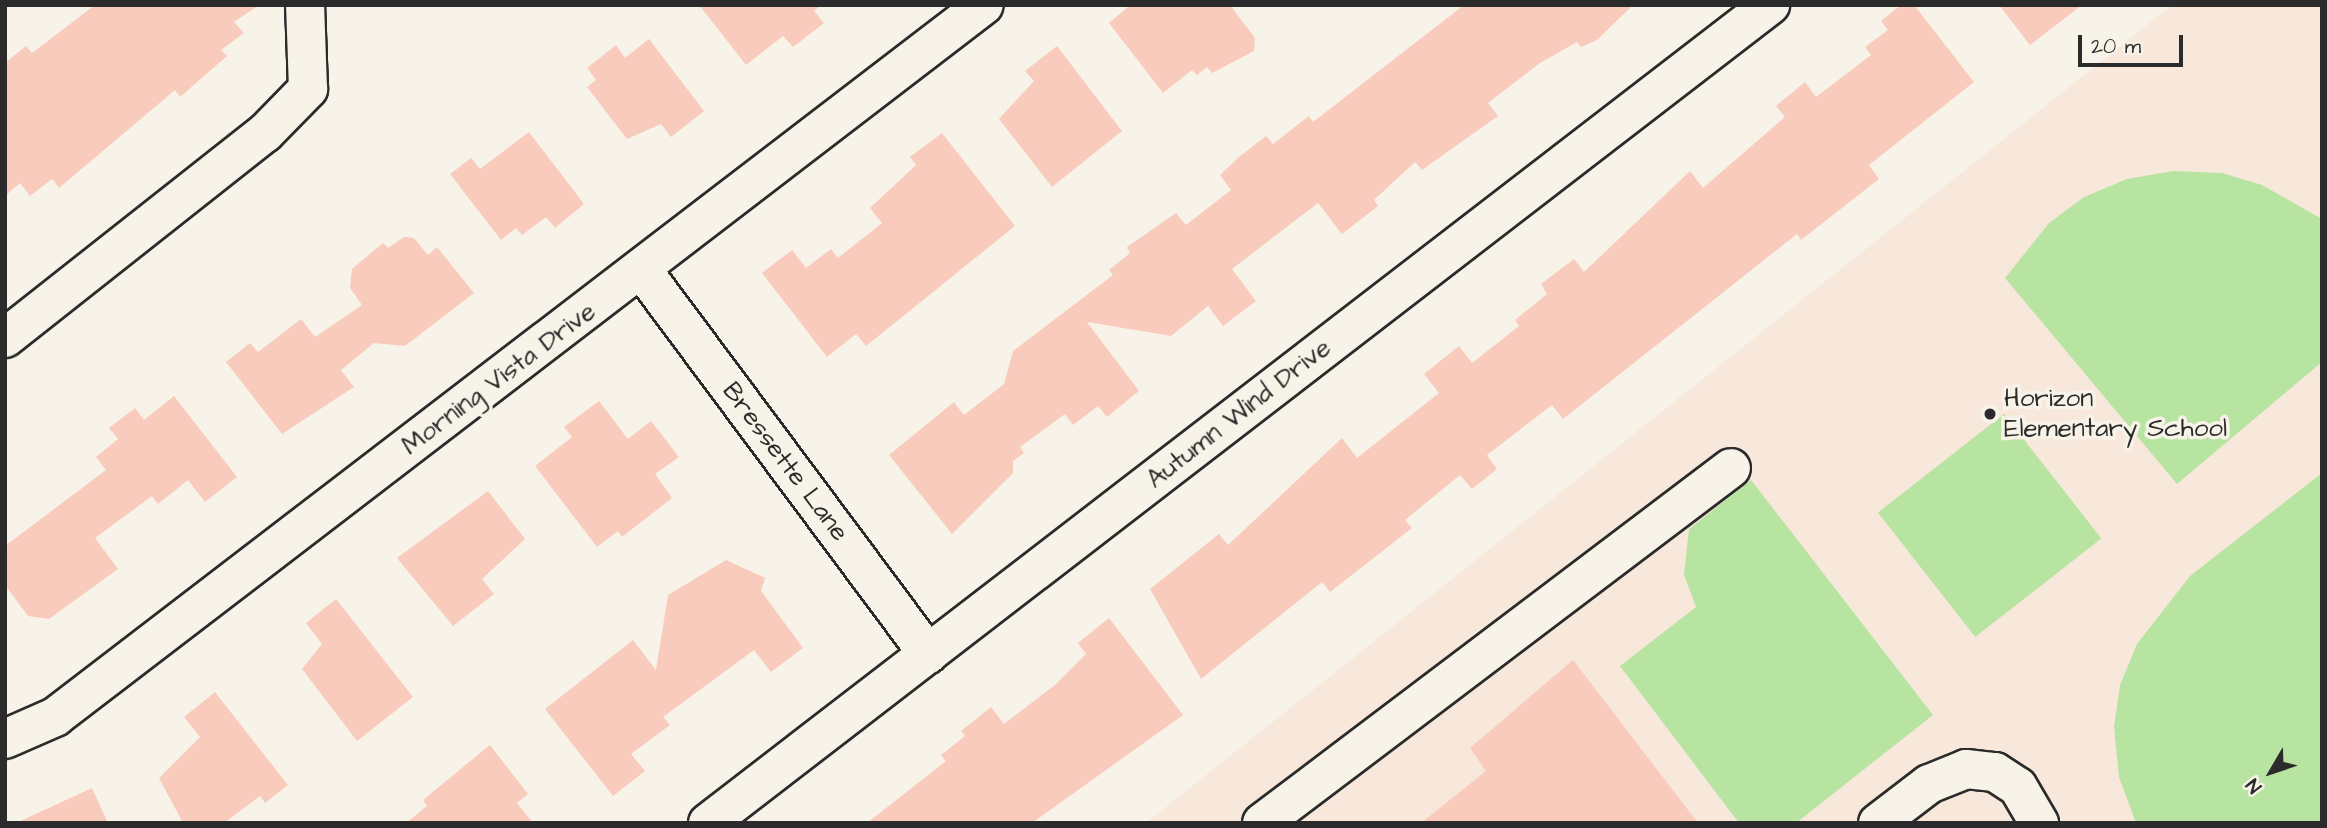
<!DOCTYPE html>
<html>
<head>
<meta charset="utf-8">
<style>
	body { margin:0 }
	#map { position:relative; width:2327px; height:828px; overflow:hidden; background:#f7f3e8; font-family:"Architects Daughter",sans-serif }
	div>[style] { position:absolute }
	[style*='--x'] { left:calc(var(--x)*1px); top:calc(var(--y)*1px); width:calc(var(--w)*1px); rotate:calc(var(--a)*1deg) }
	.built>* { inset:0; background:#f8e7db }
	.green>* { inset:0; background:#b8e4a1; transform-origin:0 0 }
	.building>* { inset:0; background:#f9cbbd }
	.roads { filter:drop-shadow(2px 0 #2b2b2b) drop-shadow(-2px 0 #2b2b2b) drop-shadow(0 2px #2b2b2b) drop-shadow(0 -2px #2b2b2b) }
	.minor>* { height:38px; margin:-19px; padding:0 19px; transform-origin:19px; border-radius:19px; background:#f7f3e8 }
	.dots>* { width:19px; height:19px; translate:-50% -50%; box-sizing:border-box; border:4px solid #f7f3e8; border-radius:50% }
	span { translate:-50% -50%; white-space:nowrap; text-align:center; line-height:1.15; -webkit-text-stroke:7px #f7f3e8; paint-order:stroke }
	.street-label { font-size:26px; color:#2b2b2b }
	.poi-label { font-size:26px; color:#2b2b2b }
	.left { translate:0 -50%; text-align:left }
	.frame { position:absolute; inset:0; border:7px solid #2b2b2b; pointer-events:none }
	.north { position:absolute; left:2236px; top:737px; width:70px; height:70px; -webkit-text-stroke:5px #f7f3e8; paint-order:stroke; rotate:231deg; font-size:19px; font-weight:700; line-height:28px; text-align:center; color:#2b2b2b }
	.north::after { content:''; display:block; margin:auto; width:24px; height:32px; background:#2b2b2b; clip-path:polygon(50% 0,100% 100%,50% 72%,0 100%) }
	.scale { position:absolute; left:2078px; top:35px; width:105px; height:32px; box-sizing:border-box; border:4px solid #2b2b2b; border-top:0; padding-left:9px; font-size:21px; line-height:24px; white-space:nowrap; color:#2b2b2b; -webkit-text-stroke:5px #f7f3e8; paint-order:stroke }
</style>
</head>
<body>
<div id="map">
	<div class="built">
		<div style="clip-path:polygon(2172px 5px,2322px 5px,2322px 823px,1146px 823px)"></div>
	</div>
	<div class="green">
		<div style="clip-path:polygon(2173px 171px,2222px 173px,2262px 185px,2322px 219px,2322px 362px,2177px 484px,2005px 278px,2049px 223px,2084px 197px,2127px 179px)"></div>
		<div style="left:2004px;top:414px;width:158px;height:160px;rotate:52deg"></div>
		<div style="clip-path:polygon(2322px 473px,2322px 823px,2136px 823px,2119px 777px,2114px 727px,2120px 685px,2137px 644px,2190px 576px)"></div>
		<div style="clip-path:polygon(1751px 480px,1933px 715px,1796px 823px,1739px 823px,1620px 666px,1696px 607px,1684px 575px,1689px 529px)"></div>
	</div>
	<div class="building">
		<div style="clip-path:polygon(95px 5px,259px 5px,234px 22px,244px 33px,221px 50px,227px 56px,180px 97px,175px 90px,59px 188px,52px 179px,30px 196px,20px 183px,5px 196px,5px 63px,26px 46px,32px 53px)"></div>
		<div style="clip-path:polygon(699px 5px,821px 5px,814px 11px,824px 23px,793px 47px,783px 36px,746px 65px)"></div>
		<div style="clip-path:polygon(1130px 5px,1230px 5px,1255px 38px,1254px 51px,1212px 73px,1207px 67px,1197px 75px,1192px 70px,1163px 93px,1109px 23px)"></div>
		<div style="clip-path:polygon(1464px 5px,1633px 5px,1597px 40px,1581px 47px,1577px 42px,1540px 63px,1488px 103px,1498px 116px,1422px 170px,1415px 162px,1374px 200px,1378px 206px,1342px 234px,1318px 203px,1232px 269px,1256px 301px,1223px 326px,1208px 306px,1171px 336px,1087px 322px,1139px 391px,1107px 417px,1098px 406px,1073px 425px,1065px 414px,1020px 447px,1024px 453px,1013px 461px,1013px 473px,952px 534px,889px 455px,954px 402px,964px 415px,1004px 384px,1013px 351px,1113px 275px,1109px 270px,1130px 253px,1127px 247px,1176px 213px,1186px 225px,1231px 190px,1220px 175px,1239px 157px,1266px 136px,1273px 144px,1309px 116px,1313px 122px)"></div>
		<div style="clip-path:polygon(1901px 5px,1914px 5px,1974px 82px,1869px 165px,1879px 179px,1801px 240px,1797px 234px,1563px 419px,1552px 405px,1487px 455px,1497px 469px,1472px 489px,1460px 475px,1405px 520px,1412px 528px,1330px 592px,1322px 582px,1201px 679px,1150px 589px,1219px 534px,1228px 545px,1342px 438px,1357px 458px,1439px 393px,1424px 374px,1459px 346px,1472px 363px,1519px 326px,1515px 320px,1547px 294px,1541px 284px,1574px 259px,1584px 272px,1690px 171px,1703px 188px,1785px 117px,1776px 106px,1805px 82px,1816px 97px,1871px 55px,1865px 47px,1888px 30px,1881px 21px)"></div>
		<div style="clip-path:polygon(1999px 5px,2082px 5px,2030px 45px)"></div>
		<div style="clip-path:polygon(649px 39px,704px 111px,671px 137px,661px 124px,627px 139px,587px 87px,596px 80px,587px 68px,616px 45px,625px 58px)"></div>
		<div style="clip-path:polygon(1057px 46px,1122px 131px,1052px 187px,999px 119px,1034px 81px,1025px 71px)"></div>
		<div style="clip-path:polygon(529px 132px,584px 204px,555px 228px,546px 217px,522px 235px,516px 228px,501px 240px,450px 174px,471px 158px,480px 169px)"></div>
		<div style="clip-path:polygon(942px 133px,1015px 226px,866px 346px,856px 334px,827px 357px,762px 273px,792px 250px,806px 268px,831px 249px,838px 258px,882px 223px,870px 208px,916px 165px,910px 157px)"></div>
		<div style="clip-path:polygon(404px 237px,414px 238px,428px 255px,437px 247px,474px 293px,405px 346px,374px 343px,341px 370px,354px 387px,282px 434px,226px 362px,250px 343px,258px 352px,301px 319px,315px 337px,362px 305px,350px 288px,352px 269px,383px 243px,388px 248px)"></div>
		<div style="clip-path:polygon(174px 396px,237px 477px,205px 502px,188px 480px,158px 504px,152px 496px,95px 538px,118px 569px,49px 619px,28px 616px,5px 585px,5px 546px,106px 470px,96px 457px,118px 439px,109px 428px,135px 408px,144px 420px)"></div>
		<div style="clip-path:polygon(599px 401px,628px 439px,651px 421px,679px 457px,655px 474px,672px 498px,622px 537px,618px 531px,597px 547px,535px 466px,572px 437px,564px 427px)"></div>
		<div style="clip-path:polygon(488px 491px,525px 539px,482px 579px,494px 594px,453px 626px,397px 558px)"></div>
		<div style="clip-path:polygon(726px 560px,765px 578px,761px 591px,803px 648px,771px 672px,754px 650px,663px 717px,670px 725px,631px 754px,645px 771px,613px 796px,545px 709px,633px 640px,656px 670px,668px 595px)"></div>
		<div style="clip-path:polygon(336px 599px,413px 697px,357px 741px,302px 669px,322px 644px,306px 623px)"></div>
		<div style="clip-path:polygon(1109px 618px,1183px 715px,1032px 823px,867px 823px,946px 761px,941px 755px,965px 736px,961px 731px,991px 707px,1004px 724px,1055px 685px,1086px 654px,1078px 643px)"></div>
		<div style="clip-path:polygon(1573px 660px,1698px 823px,1421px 823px,1486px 771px,1470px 748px)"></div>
		<div style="clip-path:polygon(215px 692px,288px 785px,265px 803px,260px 796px,224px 823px,183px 823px,159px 778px,200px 737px,184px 717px)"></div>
		<div style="clip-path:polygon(490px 745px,528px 794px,517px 803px,533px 823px,406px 823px,427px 806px,423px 800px)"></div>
		<div style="clip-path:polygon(92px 788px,108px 823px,16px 823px)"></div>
	</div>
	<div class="roads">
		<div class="minor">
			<div style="--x:642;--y:270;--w:479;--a:53.3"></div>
			<div style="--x:5;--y:338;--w:331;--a:-38.3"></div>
			<div style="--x:265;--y:133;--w:62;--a:-45.7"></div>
			<div style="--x:308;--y:89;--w:84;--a:-92"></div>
			<div style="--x:5;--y:739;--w:55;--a:-23.7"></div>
			<div style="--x:55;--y:717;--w:1170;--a:-37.47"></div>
			<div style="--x:708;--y:823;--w:1341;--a:-37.61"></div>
			<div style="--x:1262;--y:823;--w:588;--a:-37.12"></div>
			<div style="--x:1878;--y:823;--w:64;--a:-37.4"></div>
			<div style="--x:1929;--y:784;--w:40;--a:-22"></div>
			<div style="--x:1966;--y:769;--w:29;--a:6"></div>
			<div style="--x:1995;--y:772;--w:27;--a:33"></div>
			<div style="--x:2018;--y:787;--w:42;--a:59.7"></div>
		</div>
	</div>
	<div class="dots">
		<div style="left:1990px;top:414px;background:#2b2b2b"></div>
	</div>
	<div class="street-label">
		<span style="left:499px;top:379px;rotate:-37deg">Morning Vista Drive</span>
		<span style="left:1239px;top:414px;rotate:-38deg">Autumn Wind Drive</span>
		<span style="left:785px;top:462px;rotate:53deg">Bressette Lane</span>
	</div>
	<div class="poi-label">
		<span class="left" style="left:2004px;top:414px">Horizon<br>Elementary School</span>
	</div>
	<div class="frame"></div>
	<div class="north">N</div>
	<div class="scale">20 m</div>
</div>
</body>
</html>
